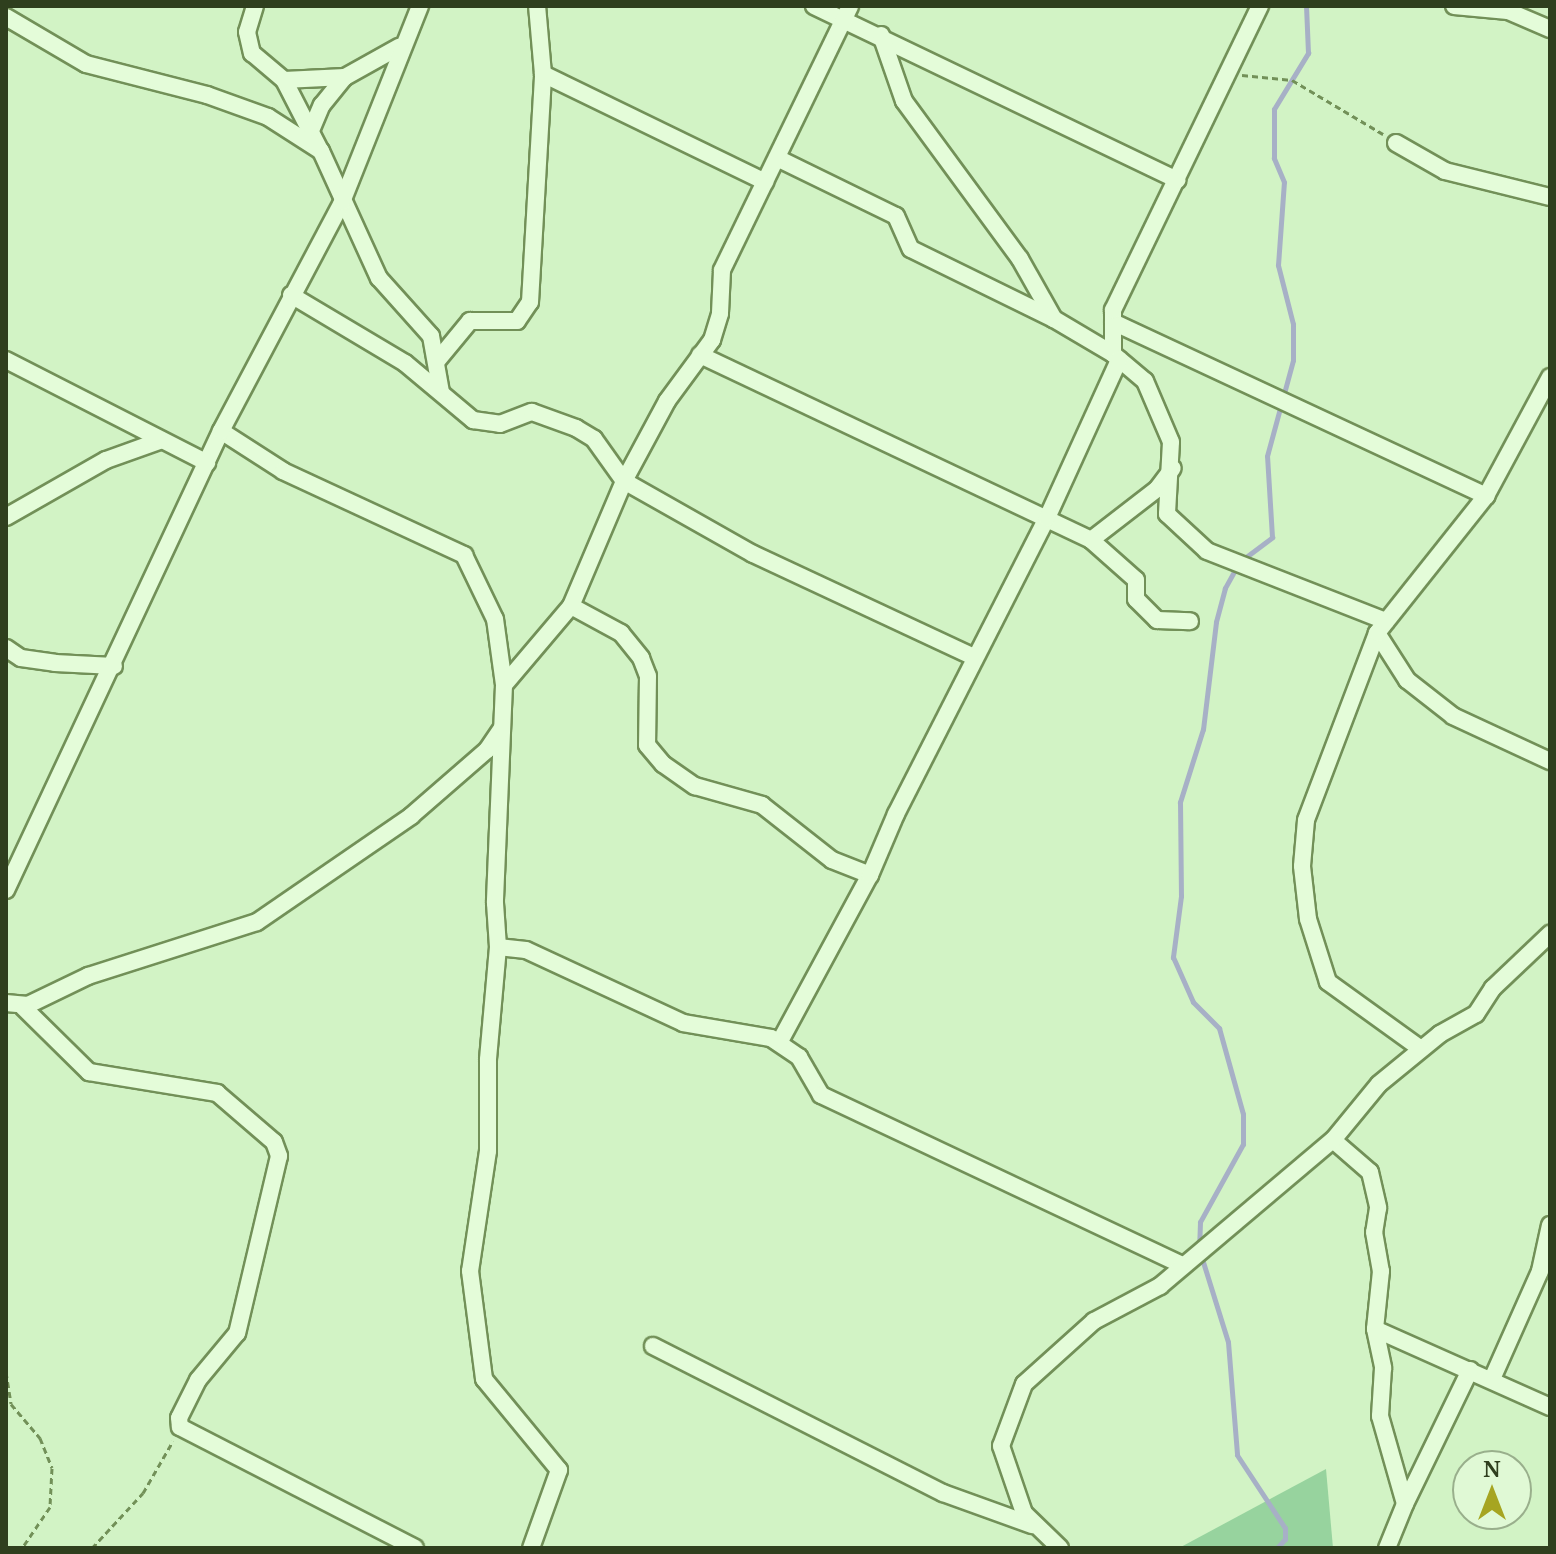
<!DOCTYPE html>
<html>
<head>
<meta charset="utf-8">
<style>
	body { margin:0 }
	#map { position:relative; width:1556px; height:1554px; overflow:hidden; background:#d2f3c5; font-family:"Noto Serif",serif }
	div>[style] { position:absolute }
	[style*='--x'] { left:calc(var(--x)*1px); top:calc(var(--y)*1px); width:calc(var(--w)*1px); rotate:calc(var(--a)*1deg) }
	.green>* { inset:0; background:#97d39e }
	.stream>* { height:5px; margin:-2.5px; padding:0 2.5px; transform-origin:2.5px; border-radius:2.5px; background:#a7b0c6 }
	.path>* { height:3px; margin-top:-1.5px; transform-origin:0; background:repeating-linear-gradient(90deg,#729058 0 6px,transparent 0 10px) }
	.roads { filter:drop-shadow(2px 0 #729058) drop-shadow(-2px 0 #729058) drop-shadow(0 2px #729058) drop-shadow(0 -2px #729058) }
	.minor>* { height:16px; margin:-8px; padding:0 8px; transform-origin:8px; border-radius:8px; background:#e4fcd9 }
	span { translate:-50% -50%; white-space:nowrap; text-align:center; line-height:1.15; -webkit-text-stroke:8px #e0f9d5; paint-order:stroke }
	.frame { position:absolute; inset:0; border:8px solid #2f3f1e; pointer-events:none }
	.north { position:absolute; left:1452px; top:1450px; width:80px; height:80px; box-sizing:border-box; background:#e0f9d5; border:2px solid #99af8c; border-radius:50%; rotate:0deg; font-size:22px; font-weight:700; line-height:32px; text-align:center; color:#2f3f1e }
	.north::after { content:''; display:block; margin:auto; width:28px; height:36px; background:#a6a521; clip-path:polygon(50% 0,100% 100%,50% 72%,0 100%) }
</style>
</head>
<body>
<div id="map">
	<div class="green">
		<div style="clip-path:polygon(1326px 1469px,1333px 1548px,1179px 1548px)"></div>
	</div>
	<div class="stream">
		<div style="--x:1242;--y:560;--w:38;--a:-37"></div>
		<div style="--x:1272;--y:537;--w:81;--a:-93.5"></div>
		<div style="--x:1267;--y:456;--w:99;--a:-74.8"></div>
		<div style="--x:1293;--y:360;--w:36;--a:-90"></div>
		<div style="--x:1293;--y:324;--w:61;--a:-104.3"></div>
		<div style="--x:1278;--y:265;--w:83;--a:-85.9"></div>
		<div style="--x:1284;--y:182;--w:26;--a:-113"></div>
		<div style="--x:1274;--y:158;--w:49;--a:-90"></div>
		<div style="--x:1274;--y:109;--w:66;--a:-58.7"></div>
		<div style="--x:1308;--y:53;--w:47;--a:-92.4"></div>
		<div style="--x:1236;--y:568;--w:23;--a:119"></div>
		<div style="--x:1225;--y:588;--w:35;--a:105"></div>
		<div style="--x:1216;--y:622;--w:108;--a:96.9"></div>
		<div style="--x:1203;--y:729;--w:77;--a:107.5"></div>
		<div style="--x:1180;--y:802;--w:94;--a:89.4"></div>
		<div style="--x:1181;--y:896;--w:62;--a:97.5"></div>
		<div style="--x:1173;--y:957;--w:49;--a:66"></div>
		<div style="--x:1193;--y:1002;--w:37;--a:45"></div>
		<div style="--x:1219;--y:1028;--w:89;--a:74.4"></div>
		<div style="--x:1243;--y:1114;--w:30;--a:90"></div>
		<div style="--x:1243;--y:1144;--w:89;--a:118.9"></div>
		<div style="--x:1200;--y:1222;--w:27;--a:92"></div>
		<div style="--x:1199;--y:1249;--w:97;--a:72.7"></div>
		<div style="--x:1228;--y:1342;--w:113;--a:85.4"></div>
		<div style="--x:1237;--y:1455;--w:87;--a:56.7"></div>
		<div style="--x:1285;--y:1528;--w:11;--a:90"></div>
		<div style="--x:1285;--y:1539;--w:12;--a:132"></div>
	</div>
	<div class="path">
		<div style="--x:1242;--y:75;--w:50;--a:5.7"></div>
		<div style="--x:1292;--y:80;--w:106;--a:30.7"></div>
		<div style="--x:6;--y:1372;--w:32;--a:81"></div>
		<div style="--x:11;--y:1404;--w:45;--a:49.5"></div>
		<div style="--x:40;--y:1438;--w:32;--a:68"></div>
		<div style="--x:52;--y:1468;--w:39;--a:93"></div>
		<div style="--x:50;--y:1507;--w:50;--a:124.3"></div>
		<div style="--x:92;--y:1548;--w:75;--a:-47.2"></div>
		<div style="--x:143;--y:1493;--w:60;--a:-60"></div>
	</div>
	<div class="roads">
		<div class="minor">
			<div style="--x:255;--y:6;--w:27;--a:107"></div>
			<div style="--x:247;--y:32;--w:22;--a:77"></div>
			<div style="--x:252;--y:53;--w:42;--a:40.2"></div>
			<div style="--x:284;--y:80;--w:79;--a:62.8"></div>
			<div style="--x:814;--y:6;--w:403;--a:25.6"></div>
			<div style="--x:1454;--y:6;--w:54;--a:5.3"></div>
			<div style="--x:1508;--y:11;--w:46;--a:23.2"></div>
			<div style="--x:6;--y:17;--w:93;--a:30.4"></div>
			<div style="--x:86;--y:64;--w:125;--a:14.4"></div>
			<div style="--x:207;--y:95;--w:65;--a:19.8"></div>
			<div style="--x:268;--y:117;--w:63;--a:32.7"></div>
			<div style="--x:321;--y:151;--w:140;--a:65.5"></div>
			<div style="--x:379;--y:278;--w:78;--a:48.1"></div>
			<div style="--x:431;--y:336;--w:57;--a:79.9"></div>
			<div style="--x:881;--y:35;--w:70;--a:70.8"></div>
			<div style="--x:904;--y:101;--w:196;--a:53.7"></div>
			<div style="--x:1020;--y:259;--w:69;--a:60.5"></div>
			<div style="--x:543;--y:74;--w:247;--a:25.9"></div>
			<div style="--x:284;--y:80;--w:61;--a:-2.8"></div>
			<div style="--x:345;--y:77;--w:62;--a:-29.1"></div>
			<div style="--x:312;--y:128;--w:25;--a:-67"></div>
			<div style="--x:322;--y:105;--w:36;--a:-51"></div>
			<div style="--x:1396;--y:143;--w:56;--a:29.7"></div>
			<div style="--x:1445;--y:171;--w:108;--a:13.9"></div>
			<div style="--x:777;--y:158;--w:132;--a:26"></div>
			<div style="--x:896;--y:216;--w:36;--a:66"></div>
			<div style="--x:911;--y:249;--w:159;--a:26.1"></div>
			<div style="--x:1054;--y:319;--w:69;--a:30.7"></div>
			<div style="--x:1113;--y:354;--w:42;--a:40.2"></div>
			<div style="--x:1145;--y:381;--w:66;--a:66.9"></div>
			<div style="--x:1171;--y:442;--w:72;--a:93.2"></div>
			<div style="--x:1167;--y:514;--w:54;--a:42.8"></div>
			<div style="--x:1207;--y:551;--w:192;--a:21.4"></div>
			<div style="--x:291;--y:295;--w:133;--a:30.8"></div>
			<div style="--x:405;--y:363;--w:89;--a:40"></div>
			<div style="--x:473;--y:420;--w:27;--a:8"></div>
			<div style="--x:500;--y:424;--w:34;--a:-21"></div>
			<div style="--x:532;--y:412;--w:47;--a:20"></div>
			<div style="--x:576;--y:428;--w:21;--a:31"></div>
			<div style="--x:594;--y:439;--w:52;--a:54.5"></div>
			<div style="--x:624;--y:481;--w:148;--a:29.5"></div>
			<div style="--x:753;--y:554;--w:244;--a:25"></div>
			<div style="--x:1113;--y:322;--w:412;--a:25"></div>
			<div style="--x:1113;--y:354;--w:44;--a:-90"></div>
			<div style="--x:1113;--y:310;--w:338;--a:-64.2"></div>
			<div style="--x:700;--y:355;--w:433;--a:25.3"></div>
			<div style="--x:1091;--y:540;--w:60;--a:41.6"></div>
			<div style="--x:1136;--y:580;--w:19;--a:90"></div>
			<div style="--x:1136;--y:599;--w:30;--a:45"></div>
			<div style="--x:1157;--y:620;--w:33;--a:2"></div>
			<div style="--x:6;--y:360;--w:226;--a:27.1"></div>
			<div style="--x:437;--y:361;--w:52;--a:-50.5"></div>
			<div style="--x:470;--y:321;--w:47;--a:0"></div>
			<div style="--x:517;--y:321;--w:23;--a:-56"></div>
			<div style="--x:530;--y:302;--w:228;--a:-86.7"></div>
			<div style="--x:543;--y:74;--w:68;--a:-95"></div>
			<div style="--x:221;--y:431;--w:74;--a:32.8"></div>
			<div style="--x:283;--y:471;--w:200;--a:24.9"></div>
			<div style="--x:464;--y:555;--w:71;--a:64.2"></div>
			<div style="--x:495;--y:619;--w:67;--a:82.2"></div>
			<div style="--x:504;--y:685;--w:218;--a:92.4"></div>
			<div style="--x:495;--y:903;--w:44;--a:86.1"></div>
			<div style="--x:498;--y:947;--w:113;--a:95.1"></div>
			<div style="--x:488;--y:1060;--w:91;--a:90"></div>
			<div style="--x:488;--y:1151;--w:121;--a:98.5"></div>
			<div style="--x:470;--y:1271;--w:109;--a:82.6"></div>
			<div style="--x:484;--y:1379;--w:118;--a:50.5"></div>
			<div style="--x:559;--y:1470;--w:83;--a:109.7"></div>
			<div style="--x:6;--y:517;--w:115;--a:-29.7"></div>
			<div style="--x:106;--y:460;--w:59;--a:-19.7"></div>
			<div style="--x:1091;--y:540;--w:83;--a:-37.7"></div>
			<div style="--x:1157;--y:489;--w:26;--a:-53"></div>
			<div style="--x:571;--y:606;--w:57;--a:28.4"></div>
			<div style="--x:621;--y:633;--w:32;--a:51"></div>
			<div style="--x:641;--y:658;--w:19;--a:69"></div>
			<div style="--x:648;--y:676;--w:69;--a:90.8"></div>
			<div style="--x:647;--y:745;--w:25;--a:50"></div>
			<div style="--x:663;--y:764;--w:39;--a:35"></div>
			<div style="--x:695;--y:786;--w:70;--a:15.8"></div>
			<div style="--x:762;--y:805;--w:89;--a:38.2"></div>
			<div style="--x:832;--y:860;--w:41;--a:21.5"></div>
			<div style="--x:1377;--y:633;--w:56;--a:57.4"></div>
			<div style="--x:1407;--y:680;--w:58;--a:38"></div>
			<div style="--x:1453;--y:716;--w:107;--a:24.9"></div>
			<div style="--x:6;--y:648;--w:18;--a:34"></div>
			<div style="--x:21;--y:658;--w:34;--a:8"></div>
			<div style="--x:55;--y:663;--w:59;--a:2.9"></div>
			<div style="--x:504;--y:685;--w:104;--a:-49.7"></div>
			<div style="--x:571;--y:606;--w:136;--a:-67"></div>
			<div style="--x:624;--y:481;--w:91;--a:-61.7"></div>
			<div style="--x:667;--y:401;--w:76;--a:-53.6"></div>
			<div style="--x:712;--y:340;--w:28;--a:-73"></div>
			<div style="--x:720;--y:313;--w:43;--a:-87.3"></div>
			<div style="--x:722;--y:270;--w:293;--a:-64.1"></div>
			<div style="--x:6;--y:890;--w:507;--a:-64.9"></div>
			<div style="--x:221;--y:431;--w:259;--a:-62.1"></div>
			<div style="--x:342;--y:202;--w:211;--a:-68.3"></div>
			<div style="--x:498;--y:947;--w:28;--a:6"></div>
			<div style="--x:526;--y:950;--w:173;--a:24.9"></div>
			<div style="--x:683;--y:1023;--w:89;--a:9.7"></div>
			<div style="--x:771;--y:1038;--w:34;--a:34"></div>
			<div style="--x:799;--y:1057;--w:44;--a:59.9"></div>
			<div style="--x:821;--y:1095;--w:397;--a:25.2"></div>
			<div style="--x:6;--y:1003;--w:22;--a:5"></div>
			<div style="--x:28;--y:1005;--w:67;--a:-25.8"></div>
			<div style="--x:88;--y:976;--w:177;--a:-17.7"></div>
			<div style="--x:257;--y:922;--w:187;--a:-34.5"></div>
			<div style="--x:411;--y:816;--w:101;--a:-41"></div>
			<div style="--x:487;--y:750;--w:27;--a:-56"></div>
			<div style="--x:23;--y:1007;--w:93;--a:44.6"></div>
			<div style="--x:89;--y:1072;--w:130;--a:9.3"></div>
			<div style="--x:217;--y:1093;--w:75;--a:40.7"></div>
			<div style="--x:274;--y:1142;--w:15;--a:70"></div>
			<div style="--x:279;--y:1156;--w:182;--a:103.3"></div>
			<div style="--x:237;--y:1333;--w:61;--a:129.7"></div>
			<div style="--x:198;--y:1380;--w:42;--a:116.6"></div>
			<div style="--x:179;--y:1418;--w:9;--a:84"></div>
			<div style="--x:180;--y:1427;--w:264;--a:27.2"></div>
			<div style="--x:779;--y:1043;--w:191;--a:-61.6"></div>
			<div style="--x:870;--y:875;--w:66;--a:-66.9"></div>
			<div style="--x:896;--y:814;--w:332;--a:-63"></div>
			<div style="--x:1047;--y:518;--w:174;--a:-65.5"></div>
			<div style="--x:1421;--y:1049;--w:115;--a:-144.2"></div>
			<div style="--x:1328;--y:982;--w:66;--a:-107.6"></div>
			<div style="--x:1308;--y:919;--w:53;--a:-96.5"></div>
			<div style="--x:1302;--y:866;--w:46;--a:-85"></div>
			<div style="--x:1306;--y:820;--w:200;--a:-69.2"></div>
			<div style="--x:1377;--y:633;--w:175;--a:-51.5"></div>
			<div style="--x:1486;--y:496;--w:135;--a:-61.7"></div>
			<div style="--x:1333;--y:1140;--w:49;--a:40.9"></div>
			<div style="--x:1370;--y:1172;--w:37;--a:77"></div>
			<div style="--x:1378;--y:1208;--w:24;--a:99"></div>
			<div style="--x:1374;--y:1232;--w:40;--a:80"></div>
			<div style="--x:1381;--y:1271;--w:58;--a:95.9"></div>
			<div style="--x:1375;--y:1329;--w:40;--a:78"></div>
			<div style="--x:1383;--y:1368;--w:48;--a:93.6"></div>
			<div style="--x:1380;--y:1416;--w:91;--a:74.1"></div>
			<div style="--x:1405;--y:1504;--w:48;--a:112.2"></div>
			<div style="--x:1375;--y:1329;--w:192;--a:24"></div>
			<div style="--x:653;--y:1346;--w:325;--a:26.9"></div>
			<div style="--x:943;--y:1493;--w:95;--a:19.8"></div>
			<div style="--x:1492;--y:1379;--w:118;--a:-66"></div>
			<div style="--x:1540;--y:1271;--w:47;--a:-77.7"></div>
			<div style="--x:1405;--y:1504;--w:149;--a:-64.1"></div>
			<div style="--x:1060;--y:1548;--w:50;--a:-135.8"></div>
			<div style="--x:1024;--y:1513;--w:71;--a:-108.9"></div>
			<div style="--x:1001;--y:1446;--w:66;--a:-69.6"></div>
			<div style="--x:1024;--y:1384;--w:94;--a:-42"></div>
			<div style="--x:1094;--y:1321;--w:75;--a:-27.9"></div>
			<div style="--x:1160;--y:1286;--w:226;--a:-40.2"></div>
			<div style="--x:1333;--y:1140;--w:72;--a:-50.6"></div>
			<div style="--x:1379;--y:1084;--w:79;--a:-39.3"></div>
			<div style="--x:1440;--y:1034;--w:41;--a:-29.1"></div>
			<div style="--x:1476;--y:1014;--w:31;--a:-57"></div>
			<div style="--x:1493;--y:988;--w:79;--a:-43.5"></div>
		</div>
	</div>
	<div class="frame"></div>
	<div class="north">N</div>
</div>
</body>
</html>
